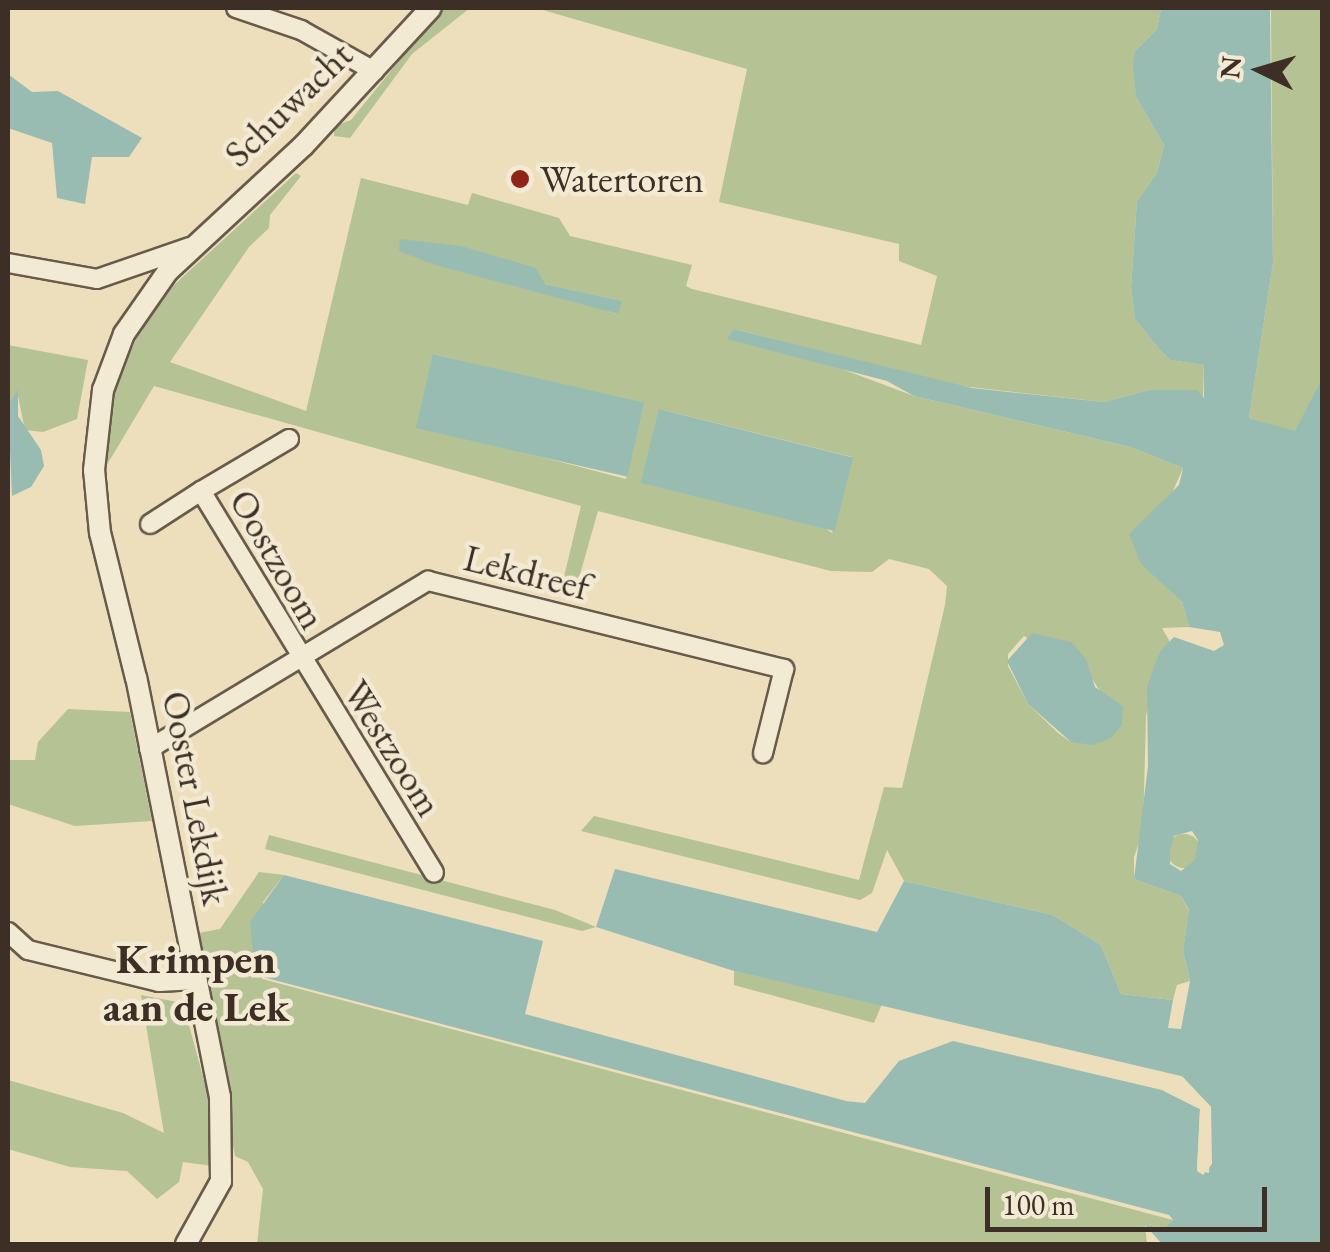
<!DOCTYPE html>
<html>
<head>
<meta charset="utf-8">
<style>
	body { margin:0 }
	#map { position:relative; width:1330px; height:1252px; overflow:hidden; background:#eddebc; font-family:"EB Garamond",serif }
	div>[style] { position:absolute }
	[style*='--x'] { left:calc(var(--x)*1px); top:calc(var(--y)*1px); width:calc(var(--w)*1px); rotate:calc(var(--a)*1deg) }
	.green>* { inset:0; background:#b4c294 }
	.round { border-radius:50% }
	.water>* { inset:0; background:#99bcb2; transform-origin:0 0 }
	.pier>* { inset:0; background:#eddebc }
	.roads { filter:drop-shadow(2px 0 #695b4c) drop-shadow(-2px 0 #695b4c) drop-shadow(0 2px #695b4c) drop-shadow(0 -2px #695b4c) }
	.minor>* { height:18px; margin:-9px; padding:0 9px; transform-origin:9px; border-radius:9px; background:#f3ead3 }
	.tertiary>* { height:20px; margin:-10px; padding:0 10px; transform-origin:10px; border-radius:10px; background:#f3ead3 }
	.dots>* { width:28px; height:28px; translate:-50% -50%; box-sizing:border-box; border:5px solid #f3ead3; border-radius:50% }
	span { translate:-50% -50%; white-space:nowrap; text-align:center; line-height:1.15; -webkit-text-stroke:9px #f3ead3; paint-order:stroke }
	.street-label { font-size:38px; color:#3d2f26 }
	.poi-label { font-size:38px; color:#3d2f26 }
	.left { translate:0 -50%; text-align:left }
	.quarter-label { font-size:42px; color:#3d2f26; font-weight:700 }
	.frame { position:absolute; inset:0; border:10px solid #3d2f26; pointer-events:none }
	.north { position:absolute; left:1210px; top:20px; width:100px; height:100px; -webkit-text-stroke:8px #f3ead3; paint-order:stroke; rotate:275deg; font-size:28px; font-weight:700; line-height:40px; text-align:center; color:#3d2f26 }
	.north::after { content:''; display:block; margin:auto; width:35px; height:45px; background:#3d2f26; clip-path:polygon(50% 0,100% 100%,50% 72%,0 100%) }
	.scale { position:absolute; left:985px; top:1187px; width:282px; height:45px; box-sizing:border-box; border:5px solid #3d2f26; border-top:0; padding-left:12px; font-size:30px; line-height:35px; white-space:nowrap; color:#3d2f26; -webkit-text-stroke:8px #f3ead3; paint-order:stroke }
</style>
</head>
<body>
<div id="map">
	<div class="green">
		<div style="clip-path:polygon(442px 8px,470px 8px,412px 54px,350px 138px,334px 136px,335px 126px,351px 120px)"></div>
		<div style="clip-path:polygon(evenodd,536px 8px,1161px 8px,1157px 29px,1135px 51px,1136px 97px,1164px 145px,1157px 173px,1137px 201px,1131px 288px,1135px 319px,1159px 349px,1170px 360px,1204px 365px,1203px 398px,1149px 390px,1104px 402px,952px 385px,735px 329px,914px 396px,1130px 447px,1183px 468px,1141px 563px,1182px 602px,1189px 627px,1162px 628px,1170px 642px,1160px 651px,1146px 716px,1143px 830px,1134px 857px,1134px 879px,1181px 896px,1189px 911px,1183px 950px,1190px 981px,1177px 985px,1173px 1000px,1121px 994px,1101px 945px,1053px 915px,904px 881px,887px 850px,872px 893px,860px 900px,581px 831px,594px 816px,859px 880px,884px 787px,902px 788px,945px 605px,947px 586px,929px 569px,889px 559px,872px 572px,831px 571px,598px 511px,575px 592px,562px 585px,581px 506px,154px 386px,102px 473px,108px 404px,150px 307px,296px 173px,301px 176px,270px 215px,269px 228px,249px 247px,170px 362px,306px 411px,361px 178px,468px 205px,472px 193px,559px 218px,570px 236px,692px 265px,686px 286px,692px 289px,921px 345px,937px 276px,899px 261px,899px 244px,719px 202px,747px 69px,536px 8px,545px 284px,621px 301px,617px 314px,534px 288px,545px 284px,536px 8px,433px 354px,644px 404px,626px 479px,515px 450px,433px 354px,536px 8px,659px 409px,852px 457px,832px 533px,659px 409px,536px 8px,1024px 636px,1089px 674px,1102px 694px,1123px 706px,1071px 742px,1058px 733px,1028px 704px,1008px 666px,1008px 654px,1024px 636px)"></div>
		<div style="clip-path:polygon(1271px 8px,1322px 8px,1322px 377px,1295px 432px,1249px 418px,1273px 263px)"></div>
		<div style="clip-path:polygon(8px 345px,88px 360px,77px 419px,43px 432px,25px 430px,17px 391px,8px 405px)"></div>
		<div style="clip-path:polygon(68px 709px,130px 712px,152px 821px,75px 826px,8px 804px,8px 760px,35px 760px,38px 742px)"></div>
		<div class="round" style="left:1167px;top:834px;width:34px;height:34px"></div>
		<div style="clip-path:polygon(269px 835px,555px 910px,596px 927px,582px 931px,265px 849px)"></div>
		<div style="clip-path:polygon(259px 872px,284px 875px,263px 902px,262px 979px,1173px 1220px,1164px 1228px,1145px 1225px,1147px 1244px,257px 1244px,263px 1189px,248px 1162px,235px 1156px,193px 934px,220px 929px)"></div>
		<div style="clip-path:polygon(734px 971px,882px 1004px,874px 1023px,734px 985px)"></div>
		<div style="clip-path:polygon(141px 995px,183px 1003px,215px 1121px,212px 1166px,183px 1162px,179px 1182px,157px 1199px,127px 1171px,70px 1167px,8px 1149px,8px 1080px,123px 1113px,164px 1133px)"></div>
	</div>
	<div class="water">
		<div style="clip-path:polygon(evenodd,1161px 8px,1270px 8px,1273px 263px,1249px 418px,1295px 431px,1322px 377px,1322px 1244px,1162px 1244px,1145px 1225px,1114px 1220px,1164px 1228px,1173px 1220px,1169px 1215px,255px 975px,250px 922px,284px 875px,543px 941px,525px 1014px,846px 1101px,865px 1103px,899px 1061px,953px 1041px,1162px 1090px,1200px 1109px,1197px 1170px,1209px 1173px,1211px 1107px,1181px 1076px,734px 971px,596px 927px,615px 869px,877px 932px,904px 881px,1053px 915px,1101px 945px,1121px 994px,1173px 1000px,1168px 1028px,1181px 1029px,1190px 981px,1183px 950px,1189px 910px,1181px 896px,1134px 879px,1148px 766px,1147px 687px,1160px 651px,1174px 637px,1214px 651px,1224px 645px,1220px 632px,1189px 627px,1182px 602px,1141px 564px,1129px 534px,1179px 485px,1183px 468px,1130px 447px,914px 396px,887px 381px,727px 339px,734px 329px,972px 388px,1104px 402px,1149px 390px,1197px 390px,1204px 398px,1204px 365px,1170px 360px,1159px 349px,1135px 319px,1131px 288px,1137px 201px,1157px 173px,1164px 145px,1136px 97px,1133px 64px,1135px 51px,1157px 29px,1161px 8px,1192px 831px,1198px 840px,1195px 860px,1181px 871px,1170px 864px,1170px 851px,1174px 836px,1192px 831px)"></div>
		<div style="clip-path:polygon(8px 74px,32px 92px,58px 91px,142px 138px,129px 157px,92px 157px,85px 204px,57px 198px,52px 143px,8px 128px)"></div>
		<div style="clip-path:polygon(400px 239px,461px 246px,536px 268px,545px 284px,622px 301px,618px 314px,435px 265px,399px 251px)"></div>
		<div style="left:433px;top:354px;width:217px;height:76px;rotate:13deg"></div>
		<div style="clip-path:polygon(18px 389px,18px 416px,41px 450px,44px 466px,31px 487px,12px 496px,8px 405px)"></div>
		<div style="left:659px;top:409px;width:200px;height:76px;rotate:14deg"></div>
		<div style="clip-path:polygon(1032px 633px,1071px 642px,1086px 659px,1095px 687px,1123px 706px,1122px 725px,1111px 738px,1093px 745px,1071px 742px,1028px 704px,1007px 661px)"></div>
	</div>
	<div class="pier">
		<div style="clip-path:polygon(1182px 1076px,1211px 1107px,1212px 1164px,1203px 1175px,1197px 1171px,1200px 1109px,1162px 1090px,1200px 1103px,1180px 1088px)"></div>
	</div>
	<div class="roads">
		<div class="minor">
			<div style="--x:236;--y:8;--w:69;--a:18.7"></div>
			<div style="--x:301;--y:30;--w:84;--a:29.3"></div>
			<div style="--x:8;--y:263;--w:90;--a:10.2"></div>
			<div style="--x:97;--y:279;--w:98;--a:-19"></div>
			<div style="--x:289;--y:439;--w:102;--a:149.4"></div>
			<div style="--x:201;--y:491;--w:447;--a:58.6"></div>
			<div style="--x:150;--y:524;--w:61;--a:-32.9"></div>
			<div style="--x:149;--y:749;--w:326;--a:-31.1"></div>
			<div style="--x:428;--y:581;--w:367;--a:13.9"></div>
			<div style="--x:784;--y:669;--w:87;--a:104"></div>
			<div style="--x:8;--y:932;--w:27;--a:42"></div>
			<div style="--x:28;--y:950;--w:135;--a:13.7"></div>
			<div style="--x:159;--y:982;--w:38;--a:-3"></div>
		</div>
		<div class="tertiary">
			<div style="--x:186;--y:1244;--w:72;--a:-60.9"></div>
			<div style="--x:221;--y:1181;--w:84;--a:-90.7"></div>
			<div style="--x:220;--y:1097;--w:427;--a:-101.3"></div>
			<div style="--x:136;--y:678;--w:149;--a:-103.9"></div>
			<div style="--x:100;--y:533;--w:63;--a:-95.4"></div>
			<div style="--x:94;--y:470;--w:81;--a:-83.6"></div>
			<div style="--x:103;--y:390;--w:60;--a:-69.4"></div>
			<div style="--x:124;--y:334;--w:77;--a:-55.1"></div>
			<div style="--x:168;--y:271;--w:184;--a:-42.8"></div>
			<div style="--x:303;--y:146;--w:188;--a:-47.2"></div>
		</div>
	</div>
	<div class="dots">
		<div style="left:520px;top:179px;background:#8f2418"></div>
	</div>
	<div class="street-label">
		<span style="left:288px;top:104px;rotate:-44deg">Schuwacht</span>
		<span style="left:278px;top:559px;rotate:60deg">Oostzoom</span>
		<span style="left:527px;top:572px;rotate:14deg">Lekdreef</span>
		<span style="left:393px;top:748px;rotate:58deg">Westzoom</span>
		<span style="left:196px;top:798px;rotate:79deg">Ooster Lekdijk</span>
	</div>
	<div class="poi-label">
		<span class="left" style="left:540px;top:179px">Watertoren</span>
	</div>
	<div class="quarter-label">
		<span style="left:196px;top:983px">Krimpen<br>aan de Lek</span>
	</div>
	<div class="frame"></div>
	<div class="north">N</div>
	<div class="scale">100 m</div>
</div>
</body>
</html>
